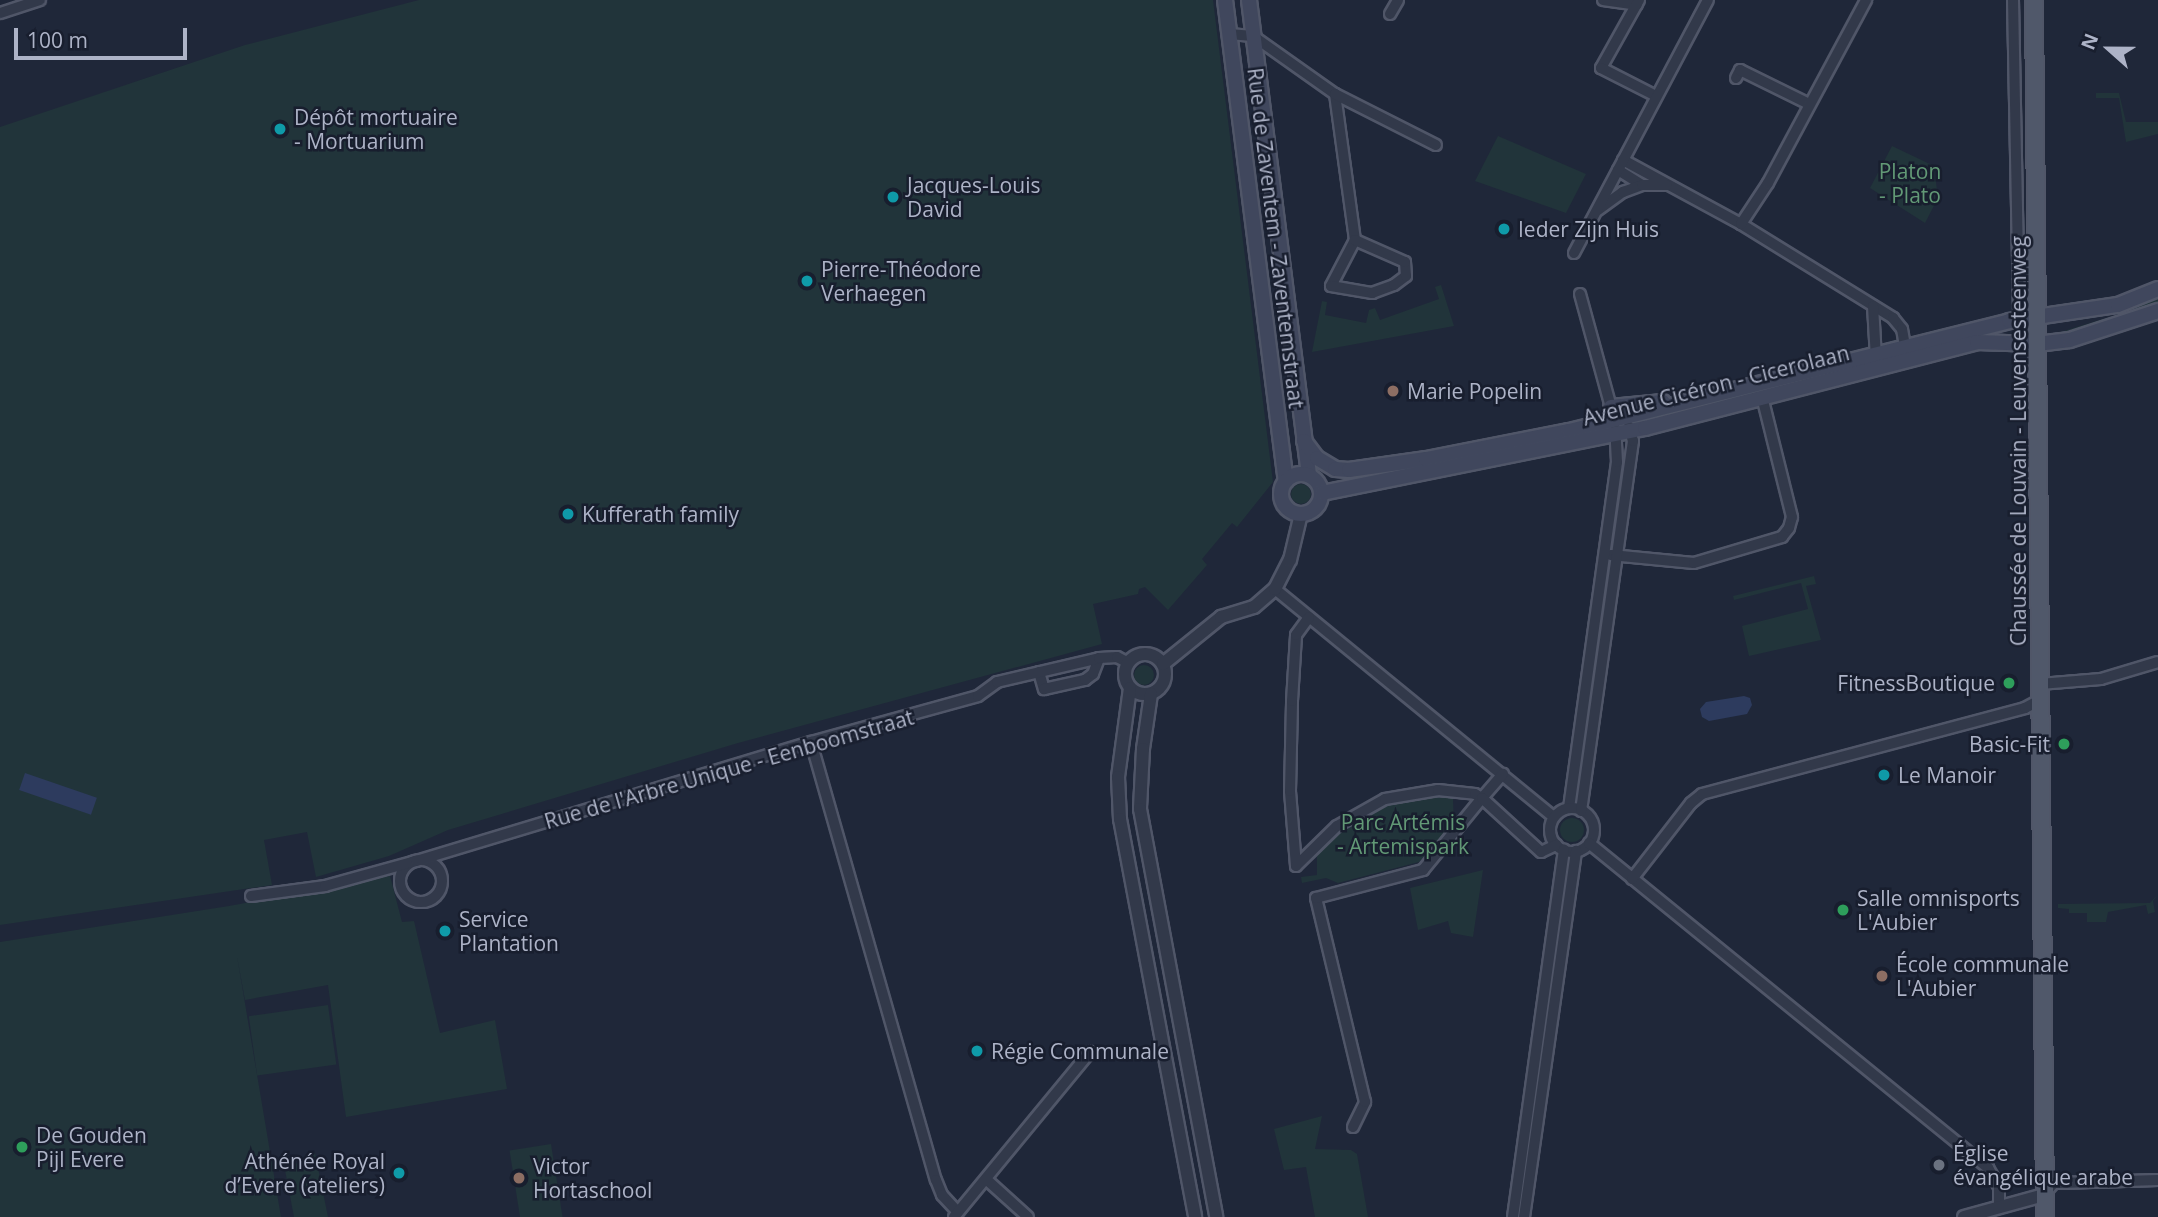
<!DOCTYPE html>
<html>
<head>
<meta charset="utf-8">
<style>
	body { margin:0 }
	#map { position:relative; width:2158px; height:1217px; overflow:hidden; background:#1f2739; font-family:"Open Sans",sans-serif }
	div>[style] { position:absolute }
	[style*='--x'] { left:calc(var(--x)*1px); top:calc(var(--y)*1px); width:calc(var(--w)*1px); rotate:calc(var(--a)*1deg) }
	.green>* { inset:0; background:#21343a; transform-origin:0 0 }
	.round { border-radius:50% }
	.water>* { inset:0; background:#2d3b5e; transform-origin:0 0 }
	.roads { filter:drop-shadow(2px 0 #505668) drop-shadow(-2px 0 #505668) drop-shadow(0 2px #505668) drop-shadow(0 -2px #505668) }
	.minor>* { height:10px; margin:-5px; padding:0 5px; transform-origin:5px; border-radius:5px; background:#32394a }
	.minor>.ring { margin:-5px; padding:0; box-sizing:content-box; background:none; border:10px solid #32394a; border-radius:50% }
	.tertiary>* { height:12px; margin:-6px; padding:0 6px; transform-origin:6px; border-radius:6px; background:#32394a }
	.tertiary>.ring { margin:-6px; padding:0; box-sizing:content-box; background:none; border:12px solid #32394a; border-radius:50% }
	.secondary>* { height:14px; margin:-7px; padding:0 7px; transform-origin:7px; border-radius:7px; background:#40475d }
	.secondary>.ring { margin:-7px; padding:0; box-sizing:content-box; background:none; border:14px solid #40475d; border-radius:50% }
	.primary>* { height:16px; margin:-8px; padding:0 8px; transform-origin:8px; border-radius:8px; background:#50586a }
	.dots>* { width:19px; height:19px; translate:-50% -50%; box-sizing:border-box; border:4px solid #181e2e; border-radius:50% }
	span { translate:-50% -50%; white-space:nowrap; text-align:center; line-height:1.15; -webkit-text-stroke:5px #181e2e; paint-order:stroke }
	.poi-label { font-size:21px; color:#adb3c7 }
	.left { translate:0 -50%; text-align:left }
	.right { translate:-100% -50%; text-align:right }
	.park-label { font-size:21px; color:#629976 }
	.street-label { font-size:21px; color:#adb3c7 }
	.north { position:absolute; left:2074px; top:14px; width:70px; height:70px; -webkit-text-stroke:5px #181e2e; paint-order:stroke; rotate:291deg; font-size:19px; font-weight:700; line-height:28px; text-align:center; color:#adb3c7 }
	.north::after { content:''; display:block; margin:auto; width:24px; height:32px; background:#adb3c7; clip-path:polygon(50% 0,100% 100%,50% 72%,0 100%) }
	.scale { position:absolute; left:14px; top:28px; width:173px; height:32px; box-sizing:border-box; border:4px solid #adb3c7; border-top:0; padding-left:9px; font-size:21px; line-height:24px; white-space:nowrap; color:#adb3c7; -webkit-text-stroke:5px #181e2e; paint-order:stroke }
</style>
</head>
<body>
<div id="map">
	<div class="green">
		<div style="clip-path:polygon(419px 0,1213px 0,1273px 482px,1237px 527px,1232px 523px,1202px 559px,1207px 565px,1168px 610px,1145px 587px,1139px 589px,1138px 594px,1093px 604px,1102px 644px,738px 743px,448px 830px,389px 856px,323px 875px,316px 877px,307px 832px,264px 840px,272px 885px,0 925px,0 127px,245px 45px)"></div>
		<div style="clip-path:polygon(2096px 93px,2119px 93px,2126px 122px,2158px 122px,2158px 134px,2126px 142px,2119px 98px,2096px 98px)"></div>
		<div style="clip-path:polygon(1498px 136px,1586px 174px,1566px 213px,1475px 181px)"></div>
		<div style="clip-path:polygon(1892px 146px,1934px 166px,1938px 198px,1925px 223px,1870px 188px)"></div>
		<div style="clip-path:polygon(1441px 285px,1454px 326px,1312px 352px,1322px 301px,1327px 302px,1325px 315px,1366px 323px,1369px 310px,1375px 308px,1380px 320px,1439px 299px,1435px 287px)"></div>
		<div style="clip-path:polygon(2158px 297px,2158px 304px,2104px 322px,2054px 334px,2126px 312px)"></div>
		<div class="round" style="left:1291px;top:484px;width:20px;height:20px"></div>
		<div style="clip-path:polygon(1814px 576px,1816px 584px,1806px 586px,1821px 640px,1749px 656px,1742px 626px,1808px 609px,1801px 583px,1734px 600px,1733px 596px)"></div>
		<div class="round" style="left:1134px;top:665px;width:20px;height:20px"></div>
		<div style="clip-path:polygon(1428px 797px,1453px 798px,1454px 824px,1419px 862px,1338px 883px,1326px 878px,1302px 883px,1301px 877px,1317px 875px,1317px 857px,1308px 857px,1355px 821px,1389px 805px)"></div>
		<div class="round" style="left:1560px;top:818px;width:24px;height:24px"></div>
		<div style="clip-path:polygon(1483px 870px,1473px 937px,1451px 933px,1448px 921px,1418px 930px,1410px 888px)"></div>
		<div style="clip-path:polygon(390px 876px,402px 922px,414px 921px,440px 1033px,495px 1020px,507px 1089px,346px 1117px,328px 985px,245px 1000px,237px 956px,281px 1217px,0 1217px,0 942px,229px 906px)"></div>
		<div style="clip-path:polygon(2158px 894px,2153px 901px,2155px 912px,2148px 914px,2146px 905px,2108px 912px,2106px 922px,2087px 922px,2087px 913px,2069px 913px,2069px 909px,2058px 908px,2058px 904px,2150px 903px)"></div>
		<div style="left:328px;top:1005px;width:60px;height:80px;rotate:82deg"></div>
		<div style="clip-path:polygon(1322px 1116px,1315px 1149px,1351px 1150px,1357px 1154px,1368px 1217px,1315px 1217px,1306px 1167px,1284px 1170px,1274px 1129px)"></div>
		<div style="left:551px;top:1144px;width:74px;height:42px;rotate:81deg"></div>
		<div style="clip-path:polygon(315px 1153px,328px 1217px,294px 1217px,285px 1170px)"></div>
	</div>
	<div class="water">
		<div style="clip-path:polygon(1744px 696px,1750px 698px,1752px 705px,1747px 714px,1709px 721px,1702px 717px,1700px 709px,1706px 702px)"></div>
		<div style="left:25px;top:773px;width:76px;height:18px;rotate:19deg"></div>
	</div>
	<div class="roads">
		<div class="minor">
			<div style="--x:1603;--y:0;--w:34;--a:8"></div>
			<div style="--x:1639;--y:0;--w:78;--a:119.2"></div>
			<div style="--x:1601;--y:68;--w:62;--a:27"></div>
			<div style="--x:2013;--y:0;--w:319;--a:88.9"></div>
			<div style="--x:0;--y:13;--w:42;--a:-18"></div>
			<div style="--x:1390;--y:14;--w:16;--a:-60"></div>
			<div style="--x:1229;--y:34;--w:24;--a:5"></div>
			<div style="--x:1253;--y:36;--w:100;--a:35.3"></div>
			<div style="--x:1335;--y:94;--w:147;--a:82.2"></div>
			<div style="--x:1355;--y:240;--w:52;--a:117.6"></div>
			<div style="--x:1331;--y:286;--w:42;--a:9.7"></div>
			<div style="--x:1372;--y:293;--w:23;--a:-20"></div>
			<div style="--x:1394;--y:285;--w:15;--a:-37"></div>
			<div style="--x:1406;--y:276;--w:14;--a:-94"></div>
			<div style="--x:1405;--y:262;--w:55;--a:-156.3"></div>
			<div style="--x:1736;--y:78;--w:9;--a:-63"></div>
			<div style="--x:1740;--y:70;--w:77;--a:26.2"></div>
			<div style="--x:1335;--y:94;--w:113;--a:26.8"></div>
			<div style="--x:1623;--y:160;--w:134;--a:28.5"></div>
			<div style="--x:1741;--y:224;--w:179;--a:31.7"></div>
			<div style="--x:1893;--y:318;--w:14;--a:51"></div>
			<div style="--x:1902;--y:329;--w:22;--a:80"></div>
			<div style="--x:1618;--y:170;--w:28;--a:32"></div>
			<div style="--x:1598;--y:210;--w:31;--a:-36"></div>
			<div style="--x:1623;--y:192;--w:20;--a:-20"></div>
			<div style="--x:1642;--y:185;--w:25;--a:0"></div>
			<div style="--x:1741;--y:224;--w:49;--a:-56.6"></div>
			<div style="--x:1768;--y:183;--w:208;--a:-61.8"></div>
			<div style="--x:1574;--y:253;--w:286;--a:-62.1"></div>
			<div style="--x:1580;--y:294;--w:121;--a:74.7"></div>
			<div style="--x:1873;--y:306;--w:52;--a:86.7"></div>
			<div style="--x:1611;--y:555;--w:83;--a:5.5"></div>
			<div style="--x:1694;--y:563;--w:92;--a:-16.5"></div>
			<div style="--x:1782;--y:537;--w:11;--a:-52"></div>
			<div style="--x:1789;--y:528;--w:11;--a:-75"></div>
			<div style="--x:1792;--y:517;--w:124;--a:-104"></div>
			<div style="--x:1275;--y:589;--w:360;--a:39.3"></div>
			<div style="--x:1039;--y:672;--w:18;--a:74"></div>
			<div style="--x:1044;--y:689;--w:42;--a:-12.4"></div>
			<div style="--x:1085;--y:680;--w:10;--a:-37"></div>
			<div style="--x:1093;--y:674;--w:17;--a:-69"></div>
			<div style="--x:2040;--y:684;--w:61;--a:-4.7"></div>
			<div style="--x:2101;--y:679;--w:59;--a:-16.6"></div>
			<div style="--x:811;--y:742;--w:455;--a:74.1"></div>
			<div style="--x:936;--y:1180;--w:16;--a:68"></div>
			<div style="--x:942;--y:1195;--w:23;--a:47"></div>
			<div style="--x:1569;--y:808;--w:349;--a:-82.1"></div>
			<div style="--x:1617;--y:462;--w:33;--a:-93"></div>
			<div class="ring" style="left:1550px;top:808px;width:34px;height:34px"></div>
			<div style="--x:1581;--y:811;--w:374;--a:-82"></div>
			<div style="--x:1633;--y:441;--w:15;--a:-106"></div>
			<div style="--x:1589;--y:843;--w:515;--a:39.16"></div>
			<div style="--x:1988;--y:1168;--w:22;--a:60"></div>
			<div style="--x:1999;--y:1187;--w:20;--a:90"></div>
			<div class="ring" style="left:400px;top:860px;width:32px;height:32px"></div>
			<div style="--x:1296;--y:866;--w:75;--a:-94.6"></div>
			<div style="--x:1290;--y:791;--w:90;--a:-88.7"></div>
			<div style="--x:1292;--y:701;--w:66;--a:-86.5"></div>
			<div style="--x:1296;--y:635;--w:22;--a:-54"></div>
			<div style="--x:1296;--y:866;--w:57;--a:-44.3"></div>
			<div style="--x:1337;--y:826;--w:55;--a:-29.4"></div>
			<div style="--x:1385;--y:799;--w:54;--a:-9.6"></div>
			<div style="--x:1438;--y:790;--w:37;--a:6"></div>
			<div style="--x:1475;--y:794;--w:8;--a:30"></div>
			<div style="--x:1482;--y:798;--w:32;--a:-49"></div>
			<div style="--x:1632;--y:879;--w:96;--a:-52.2"></div>
			<div style="--x:1691;--y:803;--w:14;--a:-39"></div>
			<div style="--x:1702;--y:794;--w:334;--a:-14.9"></div>
			<div style="--x:2025;--y:708;--w:17;--a:-28"></div>
			<div style="--x:251;--y:896;--w:75;--a:-7.7"></div>
			<div style="--x:325;--y:886;--w:94;--a:-15.4"></div>
			<div style="--x:416;--y:861;--w:413;--a:-16.8"></div>
			<div style="--x:811;--y:742;--w:173;--a:-15.4"></div>
			<div style="--x:978;--y:696;--w:24;--a:-36"></div>
			<div style="--x:997;--y:682;--w:105;--a:-13.2"></div>
			<div style="--x:1099;--y:658;--w:18;--a:-3"></div>
			<div style="--x:1117;--y:657;--w:13;--a:27"></div>
			<div style="--x:1353;--y:1127;--w:28;--a:-64"></div>
			<div style="--x:1365;--y:1102;--w:210;--a:-103.5"></div>
			<div style="--x:1316;--y:898;--w:111;--a:-14.7"></div>
			<div style="--x:1423;--y:870;--w:93;--a:-50.7"></div>
			<div style="--x:1482;--y:798;--w:80;--a:42.5"></div>
			<div style="--x:1541;--y:852;--w:17;--a:-25"></div>
			<div style="--x:987;--y:1180;--w:55;--a:42.1"></div>
			<div style="--x:2044;--y:1194;--w:15;--a:-48"></div>
			<div style="--x:2054;--y:1183;--w:6;--a:0"></div>
			<div style="--x:2060;--y:1183;--w:98;--a:-1.8"></div>
			<div style="--x:954;--y:1217;--w:214;--a:-50.5"></div>
			<div style="--x:1513;--y:1217;--w:371;--a:-82.1"></div>
			<div style="--x:1524;--y:1217;--w:370;--a:-81.9"></div>
		</div>
		<div class="tertiary">
			<div class="ring" style="left:1125px;top:654px;width:28px;height:28px"></div>
			<div style="--x:1163;--y:664;--w:75;--a:-39"></div>
			<div style="--x:1221;--y:617;--w:34;--a:-17"></div>
			<div style="--x:1254;--y:607;--w:28;--a:-41"></div>
			<div style="--x:1275;--y:589;--w:33;--a:-63"></div>
			<div style="--x:1290;--y:560;--w:47;--a:-76.6"></div>
			<div style="--x:1130;--y:688;--w:90;--a:97.7"></div>
			<div style="--x:1118;--y:777;--w:42;--a:87.3"></div>
			<div style="--x:1120;--y:819;--w:405;--a:79.3"></div>
			<div style="--x:1151;--y:694;--w:56;--a:98.3"></div>
			<div style="--x:1143;--y:749;--w:60;--a:92.9"></div>
			<div style="--x:1140;--y:809;--w:415;--a:79.4"></div>
			<div style="--x:1964;--y:1217;--w:83;--a:-15.4"></div>
		</div>
		<div class="secondary">
			<div style="--x:1225;--y:0;--w:485;--a:82.8"></div>
			<div style="--x:1249;--y:0;--w:479;--a:82.8"></div>
			<div style="--x:1611;--y:407;--w:52;--a:-5.5"></div>
			<div style="--x:1304;--y:441;--w:21;--a:53"></div>
			<div style="--x:1317;--y:458;--w:21;--a:31"></div>
			<div style="--x:1335;--y:469;--w:14;--a:4"></div>
			<div style="--x:1349;--y:470;--w:78;--a:-8.1"></div>
			<div style="--x:1426;--y:459;--w:146;--a:-11.1"></div>
			<div style="--x:1569;--y:431;--w:454;--a:-14"></div>
			<div style="--x:2009;--y:321;--w:110;--a:-8.4"></div>
			<div style="--x:2118;--y:305;--w:43;--a:-21.8"></div>
			<div class="ring" style="left:1281px;top:474px;width:26px;height:26px"></div>
			<div style="--x:1322;--y:493;--w:329;--a:-11.4"></div>
			<div style="--x:1645;--y:428;--w:343;--a:-14.5"></div>
			<div style="--x:1977;--y:342;--w:60;--a:1.9"></div>
			<div style="--x:2037;--y:344;--w:33;--a:-7"></div>
			<div style="--x:2070;--y:340;--w:93;--a:-18.2"></div>
		</div>
		<div class="primary">
			<div style="--x:2034;--y:0;--w:1217;--a:89.48"></div>
		</div>
	</div>
	<div class="dots">
		<div style="left:280px;top:129px;background:#0f9aa8"></div>
		<div style="left:893px;top:197px;background:#0f9aa8"></div>
		<div style="left:1504px;top:229px;background:#0f9aa8"></div>
		<div style="left:807px;top:281px;background:#0f9aa8"></div>
		<div style="left:1393px;top:391px;background:#8d6e63"></div>
		<div style="left:568px;top:514px;background:#0f9aa8"></div>
		<div style="left:2009px;top:683px;background:#2e9e5b"></div>
		<div style="left:2064px;top:744px;background:#2e9e5b"></div>
		<div style="left:1884px;top:775px;background:#0f9aa8"></div>
		<div style="left:1843px;top:910px;background:#2e9e5b"></div>
		<div style="left:445px;top:931px;background:#0f9aa8"></div>
		<div style="left:1882px;top:976px;background:#8d6e63"></div>
		<div style="left:977px;top:1051px;background:#0f9aa8"></div>
		<div style="left:22px;top:1147px;background:#2e9e5b"></div>
		<div style="left:1939px;top:1165px;background:#6b7280"></div>
		<div style="left:399px;top:1173px;background:#0f9aa8"></div>
		<div style="left:519px;top:1178px;background:#8d6e63"></div>
	</div>
	<div class="poi-label">
		<span class="left" style="left:294px;top:129px">Dépôt mortuaire<br>- Mortuarium</span>
		<span class="left" style="left:907px;top:197px">Jacques-Louis<br>David</span>
		<span class="left" style="left:1518px;top:229px">Ieder Zijn Huis</span>
		<span class="left" style="left:821px;top:281px">Pierre-Théodore<br>Verhaegen</span>
		<span class="left" style="left:1407px;top:391px">Marie Popelin</span>
		<span class="left" style="left:582px;top:514px">Kufferath family</span>
		<span class="right" style="left:1995px;top:683px">FitnessBoutique</span>
		<span class="right" style="left:2050px;top:744px">Basic-Fit</span>
		<span class="left" style="left:1898px;top:775px">Le Manoir</span>
		<span class="left" style="left:1857px;top:910px">Salle omnisports<br>L'Aubier</span>
		<span class="left" style="left:459px;top:931px">Service<br>Plantation</span>
		<span class="left" style="left:1896px;top:976px">École communale<br>L'Aubier</span>
		<span class="left" style="left:991px;top:1051px">Régie Communale</span>
		<span class="left" style="left:36px;top:1147px">De Gouden<br>Pijl Evere</span>
		<span class="left" style="left:1953px;top:1165px">Église<br>évangélique arabe</span>
		<span class="right" style="left:385px;top:1173px">Athénée Royal<br>d’Evere (ateliers)</span>
		<span class="left" style="left:533px;top:1178px">Victor<br>Hortaschool</span>
	</div>
	<div class="park-label">
		<span style="left:1910px;top:183px">Platon<br>- Plato</span>
		<span style="left:1403px;top:834px">Parc Artémis<br>- Artemispark</span>
	</div>
	<div class="street-label">
		<span style="left:1276px;top:238px;rotate:83deg">Rue de Zaventem - Zaventemstraat</span>
		<span style="left:1716px;top:385px;rotate:-14deg">Avenue Cicéron - Cicerolaan</span>
		<span style="left:2018px;top:441px;rotate:-90deg">Chaussée de Louvain - Leuvensesteenweg</span>
		<span style="left:729px;top:769px;rotate:-16deg">Rue de l'Arbre Unique - Eenboomstraat</span>
	</div>
	<div class="north">N</div>
	<div class="scale">100 m</div>
</div>
</body>
</html>
